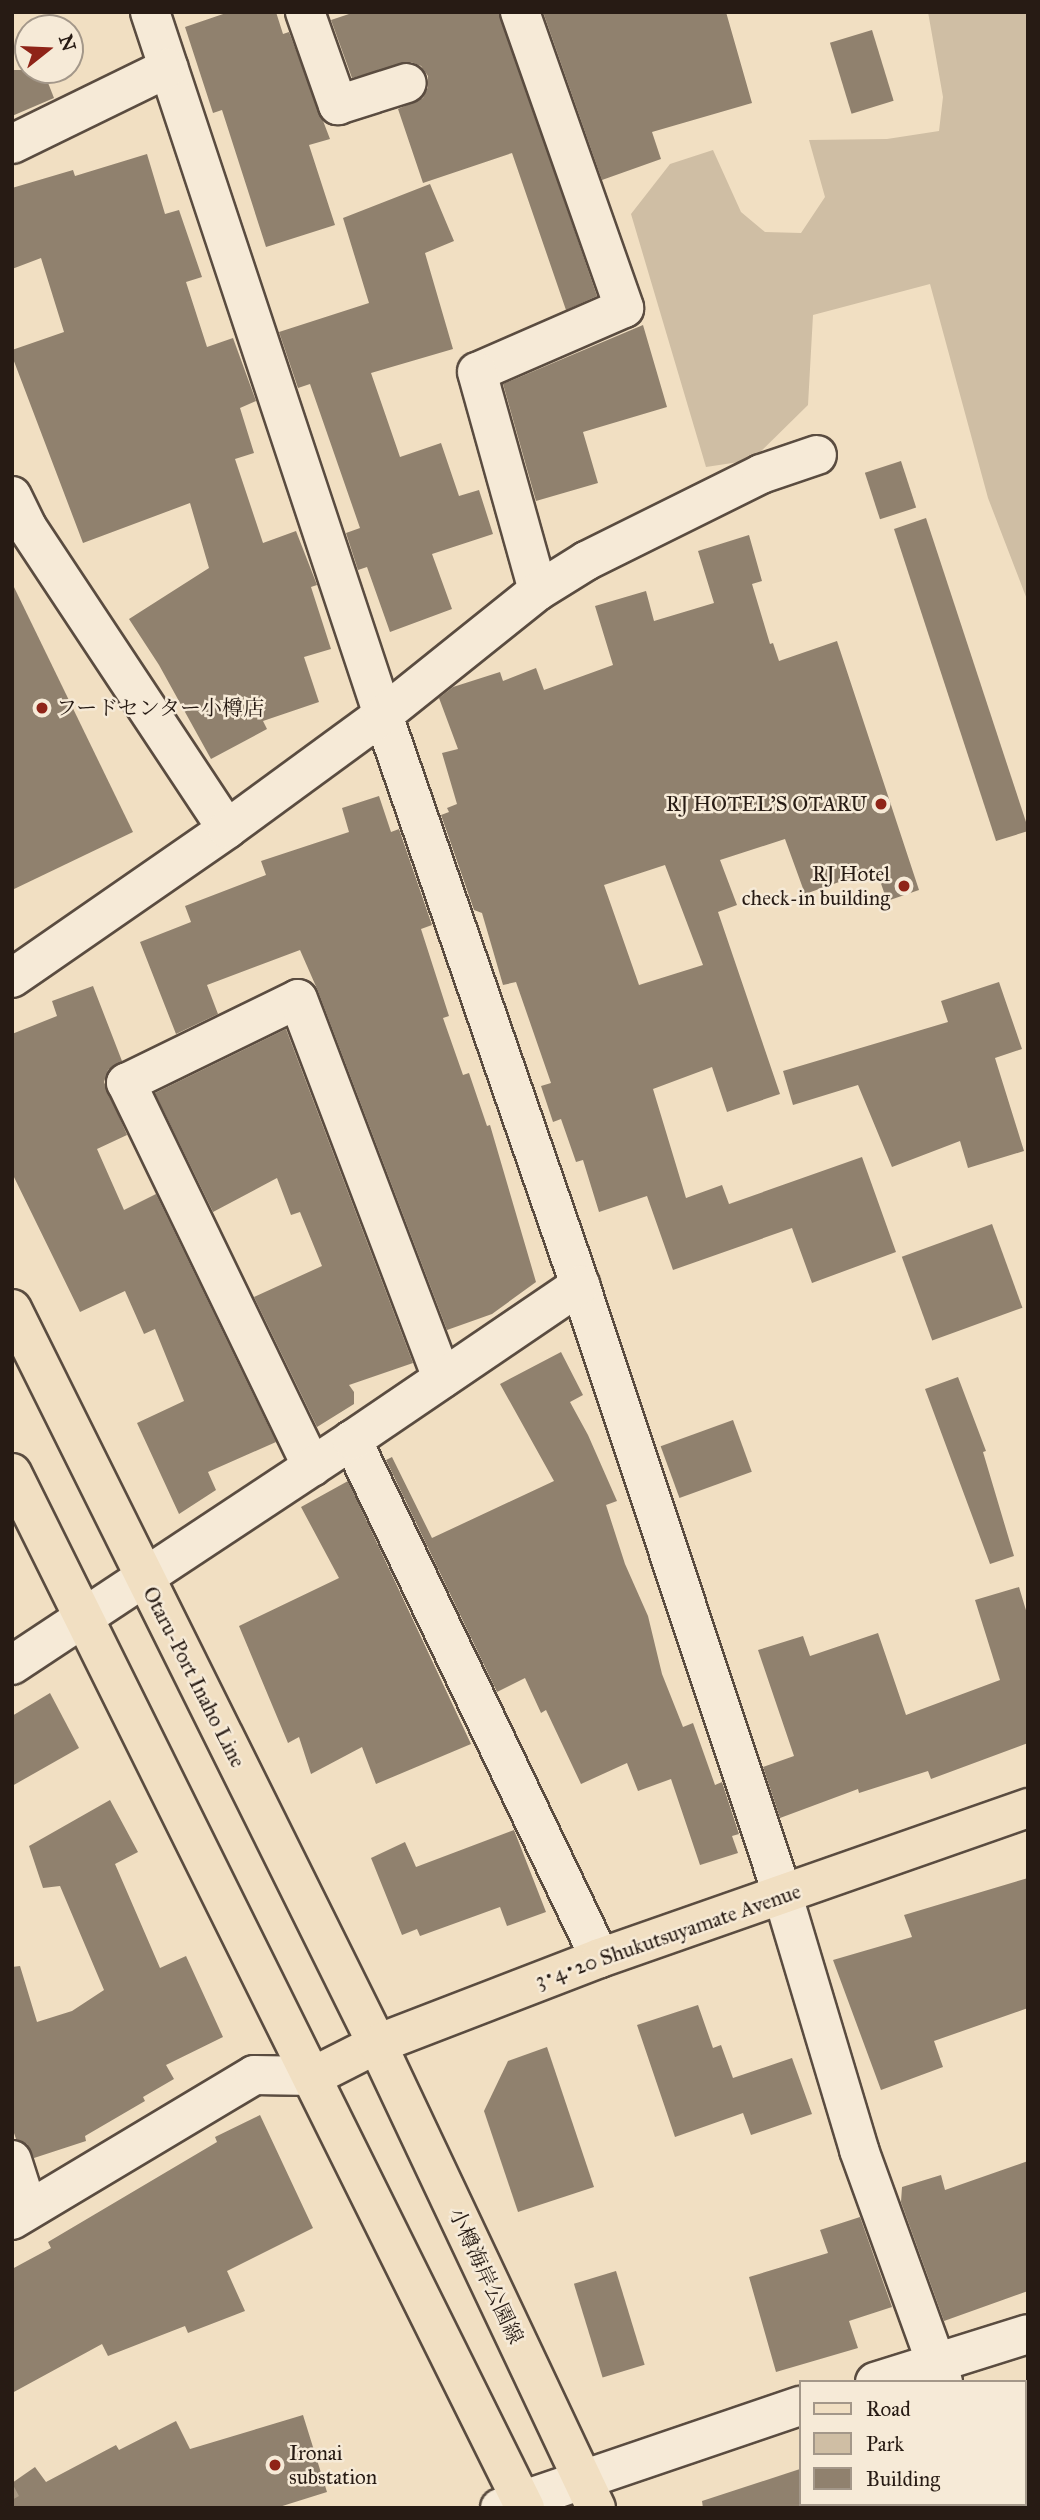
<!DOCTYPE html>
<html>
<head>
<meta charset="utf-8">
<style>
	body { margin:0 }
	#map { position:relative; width:1040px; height:2520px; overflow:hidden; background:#f1dfc2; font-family:"IM FELL Great Primer","Noto Serif JP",serif }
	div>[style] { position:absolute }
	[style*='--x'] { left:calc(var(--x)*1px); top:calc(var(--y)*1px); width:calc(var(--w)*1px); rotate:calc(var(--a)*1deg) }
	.green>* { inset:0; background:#cfbea4 }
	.stream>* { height:12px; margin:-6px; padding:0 6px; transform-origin:6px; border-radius:6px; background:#ac9c87 }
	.building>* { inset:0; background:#90816e; transform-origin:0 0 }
	.roads { filter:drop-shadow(2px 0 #5a4c40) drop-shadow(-2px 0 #5a4c40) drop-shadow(0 2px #5a4c40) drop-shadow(0 -2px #5a4c40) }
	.minor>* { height:38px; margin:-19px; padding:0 19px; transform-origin:19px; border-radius:19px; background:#f6ead7 }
	.major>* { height:38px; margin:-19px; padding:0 19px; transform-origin:19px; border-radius:19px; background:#f1dfc2 }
	.dots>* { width:19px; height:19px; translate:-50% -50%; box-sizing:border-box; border:4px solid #f6ead7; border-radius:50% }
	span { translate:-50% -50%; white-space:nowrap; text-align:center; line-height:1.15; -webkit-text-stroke:5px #f6ead7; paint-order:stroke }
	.poi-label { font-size:21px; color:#271b14 }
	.left { translate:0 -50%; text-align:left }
	.right { translate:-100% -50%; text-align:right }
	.street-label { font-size:21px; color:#271b14 }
	.frame { position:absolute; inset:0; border:14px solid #271b14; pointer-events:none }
	.legend { position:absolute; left:799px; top:2380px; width:228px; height:126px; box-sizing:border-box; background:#f6ead7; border:2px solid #a39789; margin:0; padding:9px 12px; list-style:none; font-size:21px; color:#271b14 }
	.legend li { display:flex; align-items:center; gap:14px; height:35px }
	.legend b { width:35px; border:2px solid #a39789 }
	.north { position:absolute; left:14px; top:14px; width:70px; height:70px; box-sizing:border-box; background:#f6ead7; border:2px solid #a39789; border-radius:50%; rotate:72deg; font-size:19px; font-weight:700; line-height:28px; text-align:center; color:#271b14 }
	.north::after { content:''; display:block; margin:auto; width:24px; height:32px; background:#8f2418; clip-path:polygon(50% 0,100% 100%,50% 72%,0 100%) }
</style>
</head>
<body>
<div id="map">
	<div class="green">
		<div style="clip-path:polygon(928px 12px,1028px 12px,1028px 602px,988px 498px,930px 284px,813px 315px,808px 405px,752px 460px,706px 467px,631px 214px,670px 164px,713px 150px,741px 212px,765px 232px,801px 233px,825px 197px,809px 140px,887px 139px,939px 131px,943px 97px)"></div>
	</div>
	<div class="stream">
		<div style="--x:12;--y:2489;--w:21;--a:62"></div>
	</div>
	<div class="building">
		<div style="clip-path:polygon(229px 12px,276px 12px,283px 34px,289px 32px,330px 139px,309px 145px,335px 225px,266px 247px,222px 110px,213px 113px,185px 27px)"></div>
		<div style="clip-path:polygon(355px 12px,499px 12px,597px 296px,566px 310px,512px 153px,423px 183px,398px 109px,423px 98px,428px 87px,428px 76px,421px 66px,411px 62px,352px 78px,331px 20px)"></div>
		<div style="clip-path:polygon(543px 12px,726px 12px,752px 103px,652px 132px,661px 159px,602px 180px)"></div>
		<div style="left:872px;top:30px;width:74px;height:44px;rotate:73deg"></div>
		<div style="clip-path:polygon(12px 70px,43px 70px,54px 98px,12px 116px)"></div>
		<div style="clip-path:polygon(147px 154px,165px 214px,179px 210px,202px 277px,186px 282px,207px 347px,233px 338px,256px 401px,240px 408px,254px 453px,235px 459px,263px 543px,296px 531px,317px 585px,311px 587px,331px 649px,304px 657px,319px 702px,263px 721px,267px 729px,211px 759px,159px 665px,129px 619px,209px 568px,190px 503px,83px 543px,12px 356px,12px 350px,64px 332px,41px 258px,12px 269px,12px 188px,73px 170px,75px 176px)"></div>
		<div style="clip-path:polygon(430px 184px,454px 241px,425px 253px,453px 349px,371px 373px,400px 457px,441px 443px,459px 496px,479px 490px,493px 534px,432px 554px,452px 609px,390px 632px,367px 567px,358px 570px,346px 533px,360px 528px,310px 384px,298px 388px,279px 332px,369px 303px,343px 218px)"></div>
		<div style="clip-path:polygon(643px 325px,667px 407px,583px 432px,598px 483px,536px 501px,503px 384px)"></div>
		<div style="left:901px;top:461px;width:49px;height:38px;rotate:72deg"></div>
		<div style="clip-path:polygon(926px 518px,1028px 828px,1028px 831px,996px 841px,894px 529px)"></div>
		<div style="clip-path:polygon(evenodd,749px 535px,762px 581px,752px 584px,770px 644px,773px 643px,779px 661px,837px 641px,919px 890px,887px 901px,876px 869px,805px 894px,785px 839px,720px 860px,737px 905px,718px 912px,780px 1094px,727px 1112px,712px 1067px,653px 1089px,686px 1198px,722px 1185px,729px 1204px,862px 1157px,896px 1252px,812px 1283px,792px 1228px,673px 1270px,647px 1196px,599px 1212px,583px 1160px,576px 1162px,561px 1119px,553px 1122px,541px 1086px,551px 1083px,516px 982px,503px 985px,482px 913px,474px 910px,441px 815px,449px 812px,447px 808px,457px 804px,442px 753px,458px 749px,439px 698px,453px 687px,500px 672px,503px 681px,536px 668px,544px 690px,613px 665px,595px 606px,646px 591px,654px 621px,714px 603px,698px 551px,749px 535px,665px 865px,703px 965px,639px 985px,604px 885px,665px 865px)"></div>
		<div style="clip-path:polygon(12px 583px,133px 832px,12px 890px)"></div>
		<div style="clip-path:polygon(379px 796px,391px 832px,399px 829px,432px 925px,421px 929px,449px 1016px,443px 1018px,463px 1075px,469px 1073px,487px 1126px,490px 1125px,536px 1282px,492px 1314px,447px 1330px,318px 991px,300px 950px,207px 985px,218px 1014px,176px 1034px,140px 942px,191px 922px,185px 906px,266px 875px,261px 861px,349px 832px,342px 808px)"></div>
		<div style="clip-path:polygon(999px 982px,1022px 1049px,995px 1058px,1024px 1151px,968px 1168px,960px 1141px,892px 1167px,858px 1085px,793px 1105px,783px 1071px,948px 1022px,941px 1001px)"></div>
		<div style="clip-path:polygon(93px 986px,122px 1061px,108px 1070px,104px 1082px,127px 1135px,97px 1149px,124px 1210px,156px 1194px,276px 1442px,208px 1472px,216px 1490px,179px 1514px,137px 1423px,184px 1401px,155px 1329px,144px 1334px,125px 1291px,80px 1312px,12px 1173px,12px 1034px,57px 1016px,52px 1001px)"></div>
		<div style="clip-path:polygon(286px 1029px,413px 1363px,349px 1385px,354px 1392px,354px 1404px,317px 1427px,254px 1297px,322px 1266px,300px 1212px,291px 1215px,277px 1178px,213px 1212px,155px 1093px)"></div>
		<div style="left:992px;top:1224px;width:89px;height:96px;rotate:70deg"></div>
		<div style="clip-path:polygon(561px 1352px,583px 1395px,570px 1402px,588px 1435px,617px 1501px,606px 1505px,625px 1564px,648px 1616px,662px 1674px,683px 1727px,693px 1723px,715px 1785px,722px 1782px,739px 1834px,732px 1836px,738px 1853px,700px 1865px,671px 1779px,638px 1791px,627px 1763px,581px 1784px,546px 1710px,541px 1713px,525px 1678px,497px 1692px,386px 1460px,392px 1457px,432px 1538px,554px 1481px,500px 1384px)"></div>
		<div style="clip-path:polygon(958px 1377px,986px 1451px,983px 1452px,1014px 1556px,990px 1564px,925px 1389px)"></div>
		<div style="left:733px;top:1420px;width:55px;height:77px;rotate:70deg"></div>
		<div style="clip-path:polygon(348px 1481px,471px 1744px,376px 1784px,362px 1747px,311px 1774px,299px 1737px,288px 1743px,239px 1626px,339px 1578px,301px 1507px)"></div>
		<div style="clip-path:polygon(1019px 1587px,1028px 1617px,1028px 1743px,931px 1779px,928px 1771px,859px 1793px,858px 1789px,780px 1818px,763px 1767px,794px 1756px,758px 1650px,803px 1636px,810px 1656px,878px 1633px,906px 1715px,1000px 1680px,975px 1600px)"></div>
		<div style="clip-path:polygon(50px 1693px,79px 1748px,12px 1786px,12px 1716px)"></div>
		<div style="clip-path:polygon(110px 1800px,138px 1852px,115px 1864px,160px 1968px,186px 1956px,223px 2037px,166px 2065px,174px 2079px,143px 2097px,145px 2101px,85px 2136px,86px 2141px,34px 2158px,27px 2144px,16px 2139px,12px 2127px,12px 1967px,20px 1966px,37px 2022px,72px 2011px,104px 1990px,60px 1886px,43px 1888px,29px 1846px)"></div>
		<div style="clip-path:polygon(514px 1830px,546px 1912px,507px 1926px,500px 1907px,420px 1936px,417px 1929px,402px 1935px,371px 1858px,405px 1842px,416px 1867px)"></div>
		<div style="clip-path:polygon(1028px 1878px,1028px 2008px,934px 2041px,943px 2067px,881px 2090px,833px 1960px,912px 1937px,904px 1915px)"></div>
		<div style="clip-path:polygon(698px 2005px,713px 2048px,721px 2045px,733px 2078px,792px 2058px,812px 2114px,751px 2135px,743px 2113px,675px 2137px,637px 2025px)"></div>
		<div style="clip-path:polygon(547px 2047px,594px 2187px,518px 2212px,484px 2111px,508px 2061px)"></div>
		<div style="clip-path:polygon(260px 2115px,313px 2228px,227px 2271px,245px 2311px,188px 2333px,185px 2326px,108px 2356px,102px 2344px,12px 2393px,12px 2269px,51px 2248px,48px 2242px,217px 2142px,215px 2137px)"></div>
		<div style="clip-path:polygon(1028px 2161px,1028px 2291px,944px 2321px,901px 2202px,902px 2187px,941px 2175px,945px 2190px)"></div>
		<div style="clip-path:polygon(860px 2217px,892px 2307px,849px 2321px,858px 2348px,776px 2372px,749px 2277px,828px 2253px,820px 2230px)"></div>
		<div style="left:616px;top:2271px;width:98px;height:44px;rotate:73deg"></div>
		<div style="clip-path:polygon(303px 2415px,327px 2492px,276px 2508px,12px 2508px,12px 2500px,19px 2496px,12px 2483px,35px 2467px,46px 2482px,116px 2445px,119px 2450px,176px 2421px,190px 2449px)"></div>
		<div style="clip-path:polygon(800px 2469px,800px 2508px,703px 2508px,702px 2501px)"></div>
	</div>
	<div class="roads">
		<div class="minor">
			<div style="--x:150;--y:12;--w:741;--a:71.66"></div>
			<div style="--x:383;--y:715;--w:603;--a:70.93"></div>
			<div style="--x:580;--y:1285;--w:644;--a:71.62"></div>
			<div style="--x:783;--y:1896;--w:265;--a:73.3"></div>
			<div style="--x:859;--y:2150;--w:247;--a:70.1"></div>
			<div style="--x:305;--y:12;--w:99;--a:70.5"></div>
			<div style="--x:338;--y:105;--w:72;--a:-17.7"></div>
			<div style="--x:520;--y:12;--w:314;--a:70.6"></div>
			<div style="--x:624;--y:308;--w:160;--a:156.5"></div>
			<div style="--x:477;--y:372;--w:227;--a:74.4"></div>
			<div style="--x:12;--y:144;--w:174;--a:-26"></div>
			<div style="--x:12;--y:496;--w:34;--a:64"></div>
			<div style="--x:27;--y:527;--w:362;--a:56.5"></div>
			<div style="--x:12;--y:978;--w:262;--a:-34.7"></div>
			<div style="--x:227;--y:829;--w:193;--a:-36.2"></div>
			<div style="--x:383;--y:715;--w:198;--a:-38.7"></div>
			<div style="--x:538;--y:591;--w:57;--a:-32"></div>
			<div style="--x:586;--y:561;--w:195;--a:-26.4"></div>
			<div style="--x:761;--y:474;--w:59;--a:-18.7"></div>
			<div style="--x:352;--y:1440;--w:574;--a:64.42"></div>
			<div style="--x:312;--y:1467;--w:427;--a:-115.8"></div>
			<div style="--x:126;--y:1083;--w:191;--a:-26"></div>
			<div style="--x:298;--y:999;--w:406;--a:69.2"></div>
			<div style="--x:12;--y:1665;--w:408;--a:-33.5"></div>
			<div style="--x:352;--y:1440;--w:276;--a:-34.2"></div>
			<div style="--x:12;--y:2160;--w:52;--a:72.3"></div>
			<div style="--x:12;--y:2220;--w:282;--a:-30.9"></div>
			<div style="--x:254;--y:2075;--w:60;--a:1"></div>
			<div style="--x:875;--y:2382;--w:160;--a:-17.4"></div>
			<div style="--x:983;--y:2504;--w:4;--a:76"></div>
			<div style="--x:500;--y:2508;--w:317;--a:-18.8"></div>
		</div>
		<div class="major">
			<div style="--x:12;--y:1309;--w:821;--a:63.59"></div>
			<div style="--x:377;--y:2044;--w:513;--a:64.73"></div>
			<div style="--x:12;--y:1473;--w:1155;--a:63.63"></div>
			<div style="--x:314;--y:2076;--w:71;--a:-26.9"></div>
			<div style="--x:377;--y:2044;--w:239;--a:-21.1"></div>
			<div style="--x:600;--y:1958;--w:454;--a:-19.3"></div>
		</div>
	</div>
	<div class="dots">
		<div style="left:42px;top:708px;background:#8f2418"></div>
		<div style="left:881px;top:804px;background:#8f2418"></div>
		<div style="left:904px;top:886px;background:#8f2418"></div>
		<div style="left:275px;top:2465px;background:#8f2418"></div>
	</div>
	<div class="poi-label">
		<span class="left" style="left:56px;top:708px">フードセンター小樽店</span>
		<span class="right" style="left:867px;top:804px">RJ HOTEL'S OTARU</span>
		<span class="right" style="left:890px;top:886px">RJ Hotel<br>check-in building</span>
		<span class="left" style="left:289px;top:2465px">Ironai<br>substation</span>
	</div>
	<div class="street-label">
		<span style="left:194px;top:1677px;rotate:63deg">Otaru-Port Inaho Line</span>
		<span style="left:668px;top:1936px;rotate:-19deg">3･4･20 Shukutsuyamate Avenue</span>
		<span style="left:486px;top:2276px;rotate:65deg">小樽海岸公園線</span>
	</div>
	<div class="frame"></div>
	<ul class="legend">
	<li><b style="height:9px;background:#f1dfc2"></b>Road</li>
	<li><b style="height:19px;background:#cfbea4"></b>Park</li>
	<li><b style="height:19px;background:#90816e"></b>Building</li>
	</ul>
	<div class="north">N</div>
</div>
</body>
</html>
